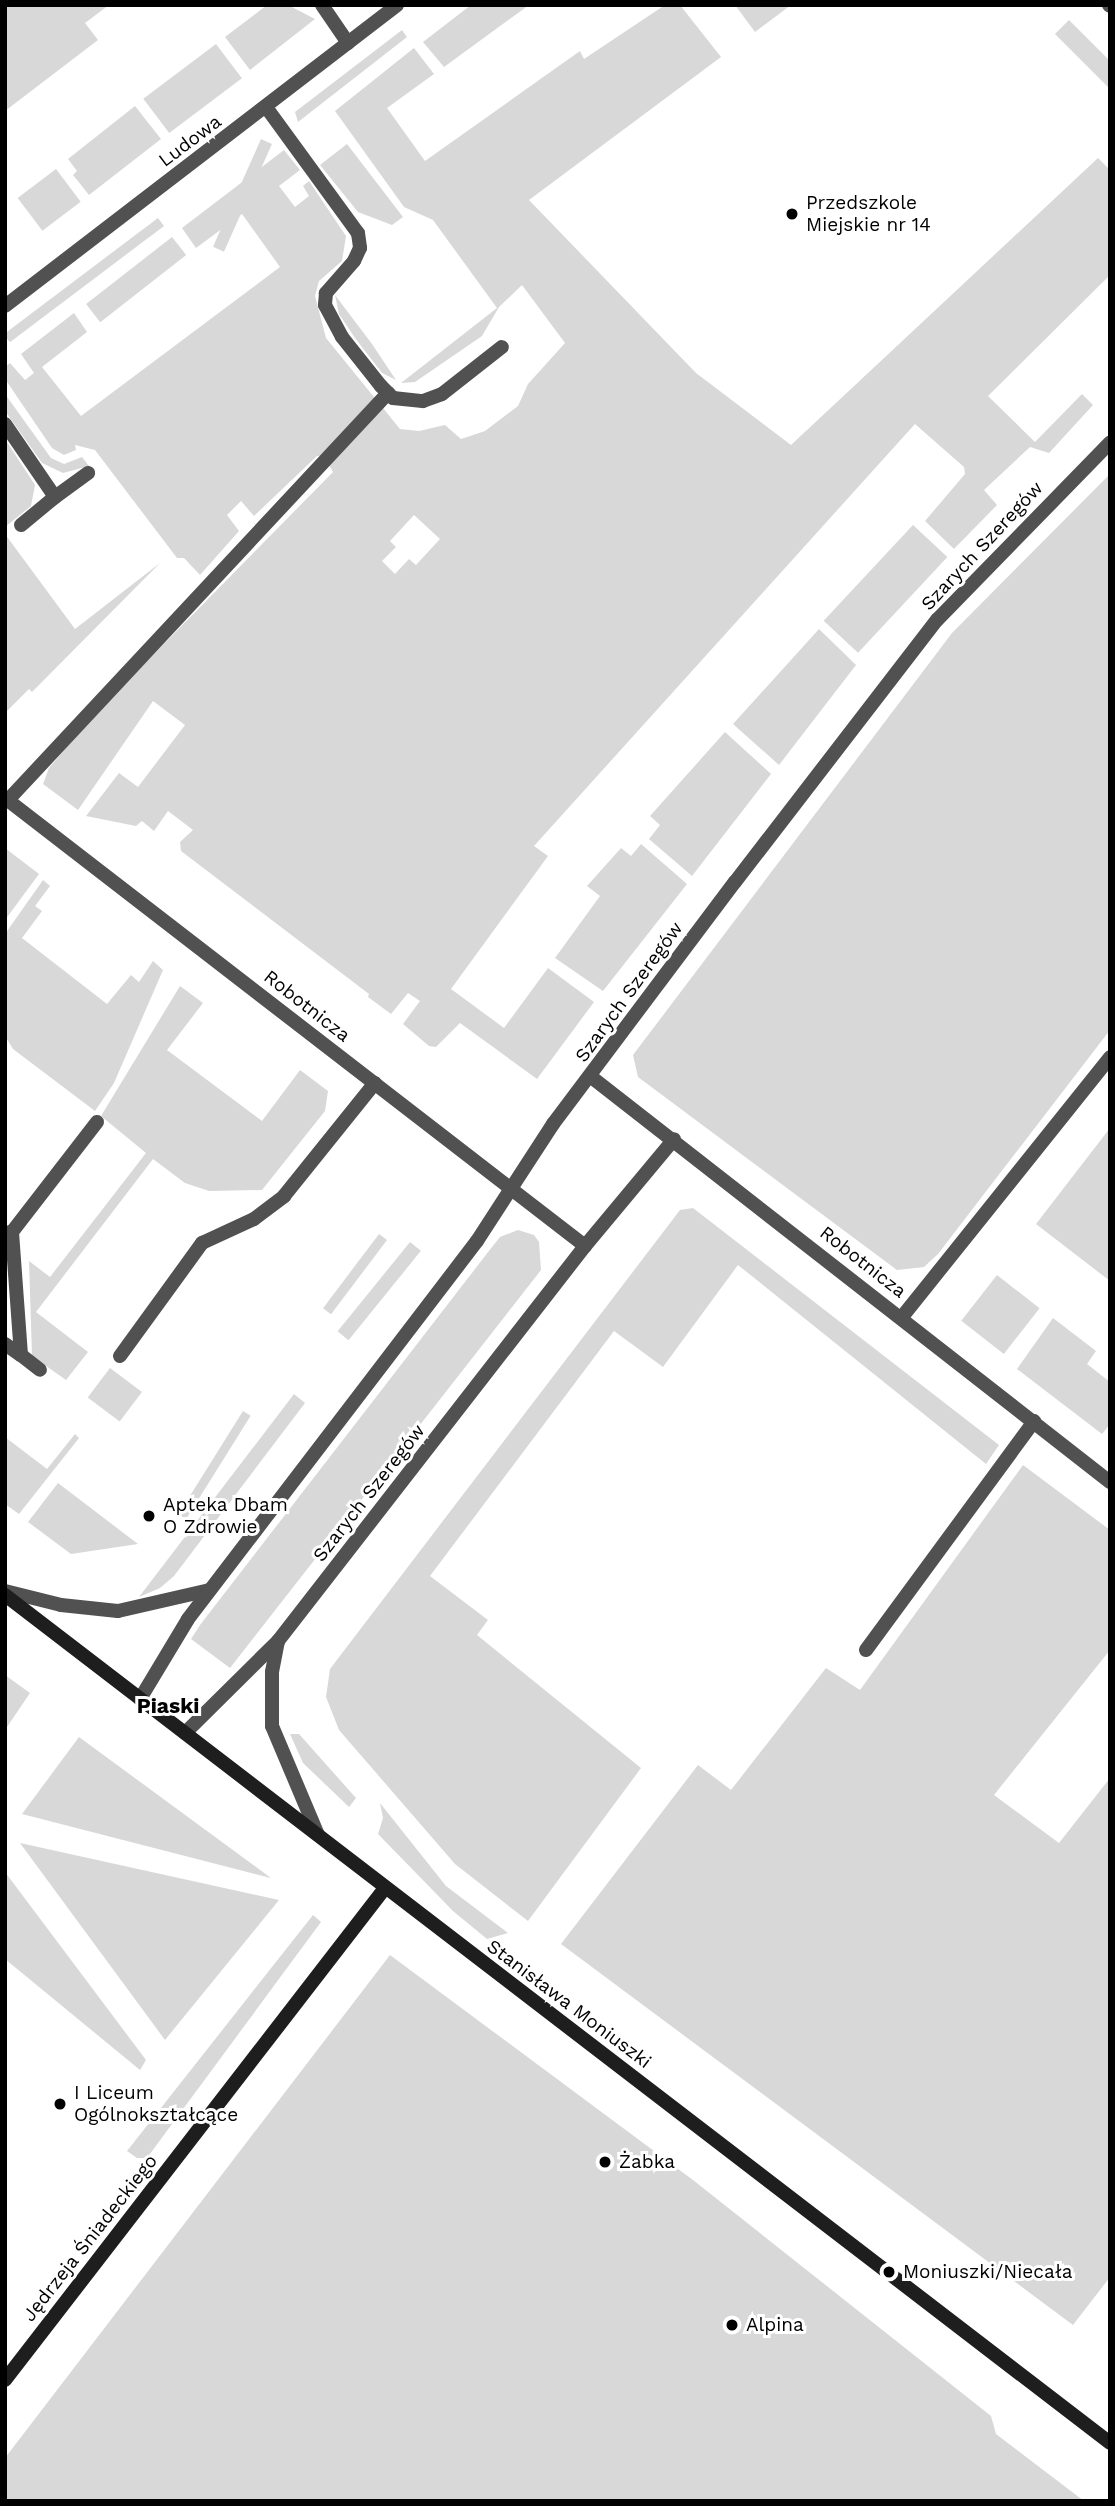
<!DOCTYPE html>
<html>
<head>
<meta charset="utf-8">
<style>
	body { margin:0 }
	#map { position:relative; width:1115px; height:2506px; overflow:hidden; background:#fff; font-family:"Work Sans",sans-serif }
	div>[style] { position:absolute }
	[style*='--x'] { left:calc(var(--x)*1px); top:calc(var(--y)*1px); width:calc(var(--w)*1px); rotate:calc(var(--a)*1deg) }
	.green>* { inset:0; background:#d8d8d8; transform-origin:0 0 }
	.lane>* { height:14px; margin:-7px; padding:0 7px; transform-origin:7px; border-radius:7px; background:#515151 }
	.street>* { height:14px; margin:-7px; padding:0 7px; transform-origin:7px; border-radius:7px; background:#515151 }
	.secondary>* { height:14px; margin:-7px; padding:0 7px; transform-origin:7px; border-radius:7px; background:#1e1e1e }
	.dots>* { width:19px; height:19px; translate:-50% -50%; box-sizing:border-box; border:4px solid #fff; border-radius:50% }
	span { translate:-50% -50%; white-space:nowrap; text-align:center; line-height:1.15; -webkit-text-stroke:6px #fff; paint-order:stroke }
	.street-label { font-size:19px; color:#000 }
	.poi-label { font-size:19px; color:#000 }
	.left { translate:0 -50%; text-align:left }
	.neighbourhood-label { font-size:21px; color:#000; font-weight:700 }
	.frame { position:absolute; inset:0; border:7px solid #000; pointer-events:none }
</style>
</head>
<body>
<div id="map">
	<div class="green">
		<div style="clip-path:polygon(5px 5px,109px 5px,85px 23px,98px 40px,5px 111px)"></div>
		<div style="clip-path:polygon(267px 5px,288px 5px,315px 19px,250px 70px,225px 37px)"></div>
		<div style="clip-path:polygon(471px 5px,529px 5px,444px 67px,423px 42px)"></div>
		<div style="clip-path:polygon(evenodd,665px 5px,680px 5px,721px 57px,529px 200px,696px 373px,791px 445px,1098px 158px,1110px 170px,1110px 275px,988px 396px,1035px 442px,1082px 394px,1093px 405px,1049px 453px,1030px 447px,984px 490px,997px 505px,954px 549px,925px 521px,965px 474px,964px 467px,915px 424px,534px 846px,548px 856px,451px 989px,504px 1028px,548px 968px,594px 1002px,537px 1079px,460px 1023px,436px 1047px,429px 1046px,403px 1024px,420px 1001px,408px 993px,391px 1014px,368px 997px,369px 994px,181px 851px,180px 842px,193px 830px,168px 811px,154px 831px,142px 821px,136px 826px,86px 816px,119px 773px,138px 787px,185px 725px,153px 701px,78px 810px,43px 784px,49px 768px,94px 715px,333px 472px,324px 456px,317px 456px,254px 516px,241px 501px,227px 515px,239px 531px,200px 575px,184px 558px,177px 558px,95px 450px,75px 445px,76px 450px,64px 455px,52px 448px,5px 379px,5px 367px,10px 363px,25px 380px,34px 373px,21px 354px,74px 313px,87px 332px,42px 367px,81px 416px,280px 267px,242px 214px,196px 248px,182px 228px,284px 150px,300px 170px,279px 186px,295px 207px,309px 196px,303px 186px,309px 181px,346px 236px,342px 261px,319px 281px,315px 296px,326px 338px,400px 429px,419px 431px,445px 425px,461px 439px,485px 431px,518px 406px,528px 384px,565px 343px,522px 285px,499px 307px,482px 336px,415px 382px,401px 383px,497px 308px,433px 220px,404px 207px,335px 111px,414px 48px,434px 74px,387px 108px,425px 161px,580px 51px,584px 59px,665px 5px,414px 515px,440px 539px,416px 565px,409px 559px,395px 574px,382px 561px,396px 547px,390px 541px,414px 515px)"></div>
		<div style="clip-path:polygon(735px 5px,791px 5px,755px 32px)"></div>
		<div style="clip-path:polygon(1069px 20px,1110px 61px,1110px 89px,1055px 34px)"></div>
		<div style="clip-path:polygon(402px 30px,407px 37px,298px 122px,295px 112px)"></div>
		<div style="left:216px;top:44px;width:43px;height:91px;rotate:53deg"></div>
		<div style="clip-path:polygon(135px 106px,161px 139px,89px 195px,73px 175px,77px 171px,68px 159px)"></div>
		<div style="left:261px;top:139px;width:12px;height:118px;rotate:24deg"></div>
		<div style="clip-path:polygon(347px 144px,403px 217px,392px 225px,358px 212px,320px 165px)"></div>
		<div style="left:56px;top:169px;width:41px;height:48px;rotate:53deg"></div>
		<div style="left:158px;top:218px;width:10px;height:193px;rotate:53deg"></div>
		<div style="left:172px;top:237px;width:23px;height:109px;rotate:52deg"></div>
		<div style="clip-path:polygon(335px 295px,372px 344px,396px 380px,382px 373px,355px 338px,339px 314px)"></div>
		<div style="clip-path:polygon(5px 394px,51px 458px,64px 464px,82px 457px,89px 466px,63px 473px,42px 463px,5px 411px)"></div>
		<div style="clip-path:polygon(5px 439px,35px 485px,31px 506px,5px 527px)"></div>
		<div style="clip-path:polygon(1110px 474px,1110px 1030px,938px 1254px,924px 1267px,897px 1270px,638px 1077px,633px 1055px,952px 633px)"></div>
		<div style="left:913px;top:525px;width:47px;height:131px;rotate:43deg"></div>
		<div style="clip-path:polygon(5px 534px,75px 629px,160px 563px,32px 692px,29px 689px,5px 713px)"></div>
		<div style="clip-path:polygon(819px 629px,856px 665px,779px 765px,733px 724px)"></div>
		<div style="clip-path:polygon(725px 732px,771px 774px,692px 876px,649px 839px,660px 825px,650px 816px)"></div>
		<div style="clip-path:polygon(641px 844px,687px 884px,603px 991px,555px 958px,600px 896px,587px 886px,621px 848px,631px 856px)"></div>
		<div style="clip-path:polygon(5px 848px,39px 874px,5px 920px)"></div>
		<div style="clip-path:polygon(43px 880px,50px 886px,35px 906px,42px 911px,22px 938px,107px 1004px,131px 975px,139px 982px,153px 961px,163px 970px,114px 1083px,95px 1111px,13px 1049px,5px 1036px,5px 934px)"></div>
		<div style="clip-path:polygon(180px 986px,203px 1003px,167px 1050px,262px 1121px,300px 1070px,328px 1091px,325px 1111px,262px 1190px,209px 1191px,185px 1183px,153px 1159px,36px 1312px,88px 1352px,66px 1380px,32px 1356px,29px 1261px,50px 1277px,146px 1153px,101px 1116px)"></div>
		<div style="clip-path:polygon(1110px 1128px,1110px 1281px,1036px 1224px)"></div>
		<div style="clip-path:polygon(693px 1208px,999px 1445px,986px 1464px,738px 1265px,663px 1367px,614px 1331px,430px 1576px,488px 1620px,477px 1635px,641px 1768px,528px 1921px,455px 1864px,339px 1730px,326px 1697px,330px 1669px,680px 1210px)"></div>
		<div style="clip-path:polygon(518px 1230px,534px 1235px,539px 1242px,541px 1270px,230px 1668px,191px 1639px,200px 1625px,492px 1247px,500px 1237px)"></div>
		<div style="left:379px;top:1234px;width:10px;height:93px;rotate:37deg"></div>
		<div style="left:410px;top:1242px;width:14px;height:115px;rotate:39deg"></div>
		<div style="left:997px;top:1275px;width:54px;height:58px;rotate:38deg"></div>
		<div style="clip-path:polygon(1053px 1318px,1096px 1351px,1087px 1364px,1110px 1382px,1110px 1424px,1102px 1434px,1017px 1369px)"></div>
		<div style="left:110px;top:1368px;width:40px;height:37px;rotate:37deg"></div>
		<div style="clip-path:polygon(294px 1394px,305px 1403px,174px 1576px,160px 1588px,139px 1597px)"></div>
		<div style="left:243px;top:1411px;width:9px;height:122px;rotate:32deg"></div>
		<div style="clip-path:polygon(75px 1434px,79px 1438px,19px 1514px,5px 1504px,5px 1437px,47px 1469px)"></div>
		<div style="clip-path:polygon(1023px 1465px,1110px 1530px,1110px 1650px,994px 1795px,1059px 1843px,1110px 1778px,1110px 2277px,1073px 2325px,561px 1944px,698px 1765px,731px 1790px,826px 1668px,860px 1690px)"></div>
		<div style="clip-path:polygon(58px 1483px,138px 1544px,71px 1554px,28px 1522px)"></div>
		<div style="clip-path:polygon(5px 1675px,30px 1693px,5px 1730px)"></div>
		<div style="clip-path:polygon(290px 1734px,299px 1734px,356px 1798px,349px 1807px,303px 1763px)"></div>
		<div style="clip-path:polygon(79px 1737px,271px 1878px,22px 1814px)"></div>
		<div style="clip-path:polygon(380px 1803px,446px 1886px,508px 1933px,487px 1939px,453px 1911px,378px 1834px,383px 1818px)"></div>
		<div style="clip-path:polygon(20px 1843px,279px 1900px,165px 2040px)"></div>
		<div style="clip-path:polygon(5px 1872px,146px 2060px,140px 2070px,5px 1959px)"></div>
		<div style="clip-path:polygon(313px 1915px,321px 1922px,147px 2158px,137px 2158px,127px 2151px)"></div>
		<div style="clip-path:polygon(390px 1955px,693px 2180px,991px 2416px,996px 2434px,1084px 2501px,5px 2501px,5px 2458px)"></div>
	</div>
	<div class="lane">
		<div style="--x:322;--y:5;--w:46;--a:55.6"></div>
		<div style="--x:266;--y:107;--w:156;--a:53.9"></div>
		<div style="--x:358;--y:233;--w:15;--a:82"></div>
		<div style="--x:360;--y:248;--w:14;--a:115"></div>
		<div style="--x:354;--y:261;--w:43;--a:131.2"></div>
		<div style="--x:326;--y:293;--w:12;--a:95"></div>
		<div style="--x:325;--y:305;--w:36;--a:62"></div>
		<div style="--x:342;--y:337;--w:63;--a:51.5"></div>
		<div style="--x:381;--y:386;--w:17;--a:45"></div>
		<div style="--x:393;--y:398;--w:30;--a:6"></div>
		<div style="--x:423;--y:401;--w:20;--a:-20"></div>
		<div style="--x:442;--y:394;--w:76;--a:-38.1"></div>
		<div style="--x:5;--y:424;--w:88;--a:55.6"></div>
		<div style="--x:55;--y:497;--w:44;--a:140.5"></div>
		<div style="--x:55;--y:497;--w:41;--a:-36"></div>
		<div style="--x:8;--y:800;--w:557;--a:-46.96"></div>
		<div style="--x:5;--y:1233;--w:7;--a:-8"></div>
		<div style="--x:12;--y:1232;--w:139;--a:-52.3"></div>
		<div style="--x:5;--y:1344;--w:19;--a:35"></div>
		<div style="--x:21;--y:1355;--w:123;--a:-94.2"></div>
		<div style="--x:21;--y:1355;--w:24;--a:38"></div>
		<div style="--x:120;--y:1356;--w:140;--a:-54"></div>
		<div style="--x:202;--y:1243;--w:57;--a:-24.8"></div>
		<div style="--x:254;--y:1219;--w:38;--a:-37"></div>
		<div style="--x:284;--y:1196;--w:145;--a:-51.2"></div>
		<div style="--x:866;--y:1650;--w:284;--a:-53.7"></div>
	</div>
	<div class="street">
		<div style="--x:1109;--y:5;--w:1;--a:45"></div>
		<div style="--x:5;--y:306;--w:494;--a:-37.5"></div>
		<div style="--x:5;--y:798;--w:733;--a:37.68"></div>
		<div style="--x:590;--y:1076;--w:660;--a:37.98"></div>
		<div style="--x:902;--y:1317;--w:333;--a:-51.3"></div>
		<div style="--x:5;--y:1591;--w:58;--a:14"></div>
		<div style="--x:61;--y:1605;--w:57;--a:6"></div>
		<div style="--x:118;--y:1611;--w:94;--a:-12.9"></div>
		<div style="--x:278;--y:1641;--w:32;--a:101"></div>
		<div style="--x:272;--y:1672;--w:54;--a:90"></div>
		<div style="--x:272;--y:1726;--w:118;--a:67.1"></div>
		<div style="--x:140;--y:1699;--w:93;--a:-59"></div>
		<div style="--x:188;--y:1619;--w:476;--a:-52.6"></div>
		<div style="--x:477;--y:1241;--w:140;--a:-57"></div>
		<div style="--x:553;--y:1124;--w:303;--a:-53.1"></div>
		<div style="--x:735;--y:882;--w:331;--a:-52.4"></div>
		<div style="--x:937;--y:620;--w:248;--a:-45.7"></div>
		<div style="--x:185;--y:1733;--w:131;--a:-44.7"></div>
		<div style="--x:278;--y:1641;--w:500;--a:-52.15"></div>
		<div style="--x:585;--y:1246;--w:139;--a:-50.2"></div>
	</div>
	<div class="secondary">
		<div style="--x:5;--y:1595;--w:1393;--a:37.5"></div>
		<div style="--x:5;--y:2380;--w:622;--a:-52.32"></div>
	</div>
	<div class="dots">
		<div style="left:792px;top:214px;background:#000"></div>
		<div style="left:149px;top:1516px;background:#000"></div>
		<div style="left:60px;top:2104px;background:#000"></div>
		<div style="left:605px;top:2162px;background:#000"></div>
		<div style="left:889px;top:2272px;background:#000"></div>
		<div style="left:732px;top:2325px;background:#000"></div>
	</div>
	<div class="street-label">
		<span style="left:190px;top:141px;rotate:-37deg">Ludowa</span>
		<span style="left:982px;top:546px;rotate:-47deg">Szarych Szeregów</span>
		<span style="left:629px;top:992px;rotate:-54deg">Szarych Szeregów</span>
		<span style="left:307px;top:1006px;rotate:38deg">Robotnicza</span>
		<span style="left:863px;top:1262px;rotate:38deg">Robotnicza</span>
		<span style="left:369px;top:1493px;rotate:-52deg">Szarych Szeregów</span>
		<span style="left:569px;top:2004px;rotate:37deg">Stanisława Moniuszki</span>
		<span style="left:90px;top:2238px;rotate:-52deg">Jędrzeja Śniadeckiego</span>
	</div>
	<div class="poi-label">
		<span class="left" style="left:806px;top:214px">Przedszkole<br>Miejskie nr 14</span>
		<span class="left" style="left:163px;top:1516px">Apteka Dbam<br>O Zdrowie</span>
		<span class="left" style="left:74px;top:2104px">I Liceum<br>Ogólnokształcące</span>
		<span class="left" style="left:619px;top:2162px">Żabka</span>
		<span class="left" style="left:903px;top:2272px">Moniuszki/Niecała</span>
		<span class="left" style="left:746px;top:2325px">Alpina</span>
	</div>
	<div class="neighbourhood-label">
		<span style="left:168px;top:1706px">Piaski</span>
	</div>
	<div class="frame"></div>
</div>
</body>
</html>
